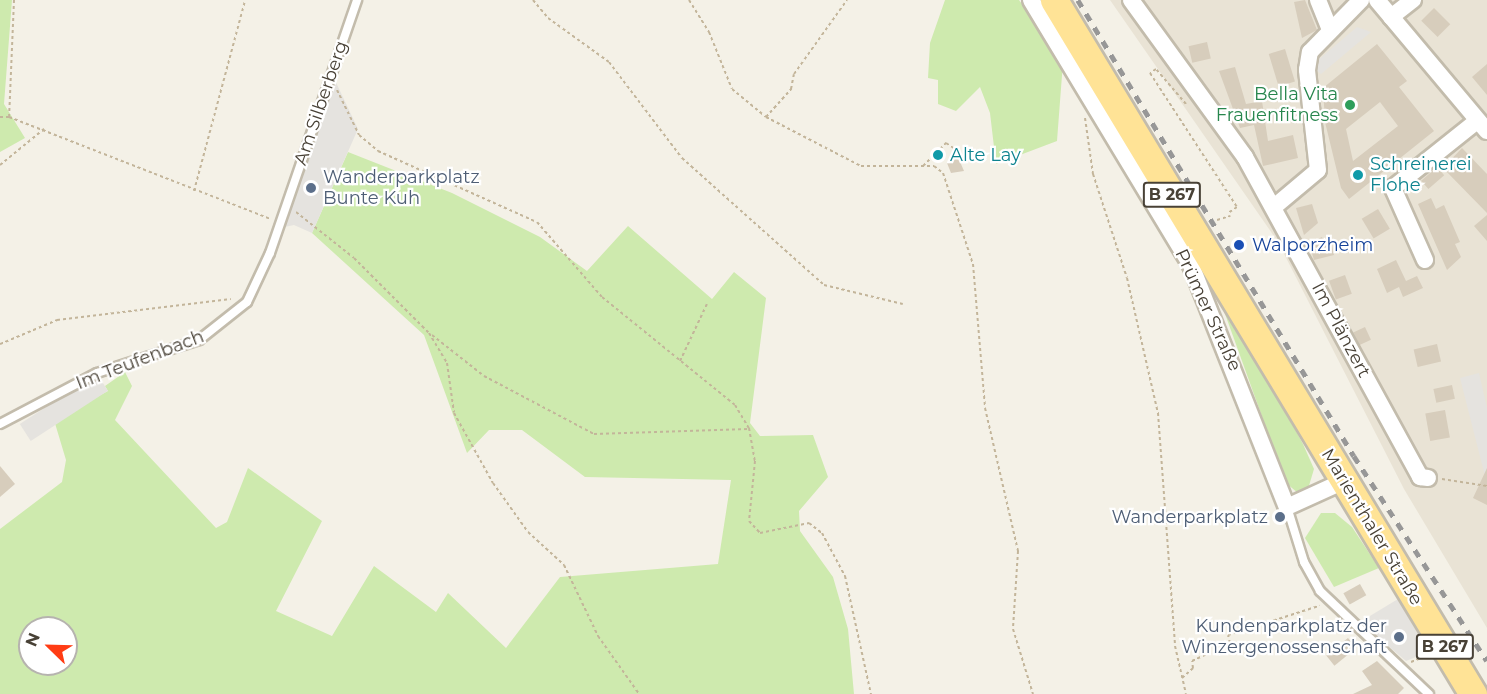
<!DOCTYPE html>
<html>
<head>
<meta charset="utf-8">
<style>
	body { margin:0 }
	#map { position:relative; width:1487px; height:694px; overflow:hidden; background:#f4f1e7; font-family:Montserrat,sans-serif }
	div>[style] { position:absolute }
	[style*='--x'] { left:calc(var(--x)*1px); top:calc(var(--y)*1px); width:calc(var(--w)*1px); rotate:calc(var(--a)*1deg) }
	.residential>* { inset:0; background:#e9e3d5 }
	.green>* { inset:0; background:#ceeaae }
	.parking>* { inset:0; background:#e5e3df; transform-origin:0 0 }
	.building>* { inset:0; background:#d7cdbc; transform-origin:0 0 }
	.path>* { height:2px; margin-top:-1px; transform-origin:0; background:repeating-linear-gradient(90deg,#c3b59a 0 3px,transparent 0 6px) }
	.roads { filter:drop-shadow(2px 0 #c3bcac) drop-shadow(-2px 0 #c3bcac) drop-shadow(0 2px #c3bcac) drop-shadow(0 -2px #c3bcac) }
	.service>* { height:8px; margin:-4px; padding:0 4px; transform-origin:4px; border-radius:4px; background:#fff }
	.minor>* { height:16px; margin:-8px; padding:0 8px; transform-origin:8px; border-radius:8px; background:#fff }
	.primary>* { height:27px; margin:-13.5px; padding:0 13.5px; transform-origin:13.5px; border-radius:13.5px; background:#ffe396 }
	.rail>* { height:4.5px; margin-top:-2.25px; transform-origin:0; background:repeating-linear-gradient(90deg,#979797 0 8px,transparent 0 16px) }
	.dots>* { width:16px; height:16px; translate:-50% -50%; box-sizing:border-box; border:3px solid #fff; border-radius:50% }
	span { translate:-50% -50%; white-space:nowrap; text-align:center; line-height:1.15; -webkit-text-stroke:4.5px #fff; paint-order:stroke }
	.shield-label span { padding:2px 4px; background:#fff; border:2px solid; border-radius:4px; -webkit-text-stroke-width:0 }
	.shield-label { font-size:16px; color:#484136; font-weight:700 }
	.leisure-label { font-size:18px; color:#27864d }
	.right { translate:-100% -50%; text-align:right }
	.street-label { font-size:18px; color:#484136 }
	.culture-label { font-size:18px; color:#0d838f }
	.left { translate:0 -50%; text-align:left }
	.service-label { font-size:18px; color:#4e5e75 }
	.transit-label { font-size:18px; color:#164399 }
	.north { position:absolute; left:18px; top:616px; width:60px; height:60px; box-sizing:border-box; background:#fff; border:2px solid #b6b3af; border-radius:50%; rotate:293deg; font-size:16px; font-weight:700; line-height:24px; text-align:center; color:#484136 }
	.north::after { content:''; display:block; margin:auto; width:21px; height:27px; background:#ff3c14; clip-path:polygon(50% 0,100% 100%,50% 72%,0 100%) }
</style>
</head>
<body>
<div id="map">
	<div class="residential">
		<div style="clip-path:polygon(1110px 0,1487px 0,1487px 628px,1404px 489px,1278px 242px)"></div>
	</div>
	<div class="green">
		<div style="clip-path:polygon(0 0,12px 0,4px 104px,25px 138px,0 152px)"></div>
		<div style="clip-path:polygon(945px 0,1019px 0,1063px 62px,1057px 141px,996px 164px,990px 113px,980px 87px,956px 111px,938px 104px,938px 80px,928px 78px,930px 43px)"></div>
		<div style="clip-path:polygon(evenodd,348px 152px,452px 193px,540px 237px,587px 271px,628px 226px,712px 299px,734px 272px,766px 298px,750px 423px,760px 436px,813px 435px,828px 477px,799px 511px,800px 531px,833px 577px,848px 629px,854px 694px,0 694px,0 529px,62px 482px,66px 460px,54px 420px,108px 391px,105px 386px,125px 372px,132px 386px,115px 420px,216px 528px,227px 522px,248px 468px,322px 521px,276px 611px,332px 636px,374px 566px,436px 612px,448px 593px,506px 648px,560px 577px,718px 564px,731px 480px,585px 477px,522px 430px,489px 430px,467px 453px,424px 335px,312px 233px,348px 152px,30px 628px,66px 628px,66px 664px,30px 664px,30px 628px)"></div>
		<div style="clip-path:polygon(1211px 275px,1303px 444px,1314px 469px,1308px 489px,1298px 493px,1286px 483px)"></div>
		<div style="clip-path:polygon(1321px 513px,1335px 513px,1352px 527px,1379px 568px,1334px 587px,1305px 538px)"></div>
	</div>
	<div class="parking">
		<div style="clip-path:polygon(1357px 27px,1371px 32px,1321px 74px,1311px 66px)"></div>
		<div style="clip-path:polygon(332px 74px,358px 129px,312px 233px,294px 225px,275px 229px)"></div>
		<div style="clip-path:polygon(1479px 373px,1487px 408px,1487px 484px,1460px 378px)"></div>
		<div style="left:97px;top:374px;width:20px;height:92px;rotate:57deg"></div>
		<div style="clip-path:polygon(1398px 599px,1428px 652px,1406px 661px,1360px 622px)"></div>
	</div>
	<div class="building">
		<div style="clip-path:polygon(1305px 0,1317px 30px,1302px 38px,1294px 2px)"></div>
		<div style="left:1434px;top:8px;width:23px;height:18px;rotate:45deg"></div>
		<div style="left:1207px;top:42px;width:17px;height:19px;rotate:77deg"></div>
		<div style="clip-path:polygon(evenodd,1377px 44px,1407px 81px,1399px 87px,1434px 131px,1349px 199px,1341px 188px,1325px 122px,1323px 88px,1377px 44px,1380px 102px,1398px 126px,1353px 161px,1346px 129px,1380px 102px)"></div>
		<div style="left:1285px;top:49px;width:34px;height:17px;rotate:73deg"></div>
		<div style="clip-path:polygon(1487px 64px,1487px 95px,1472px 77px)"></div>
		<div style="clip-path:polygon(1235px 67px,1246px 104px,1262px 101px,1268px 141px,1293px 135px,1298px 158px,1263px 166px,1254px 125px,1240px 128px,1219px 71px)"></div>
		<div style="clip-path:polygon(1462px 148px,1487px 174px,1487px 213px,1443px 168px)"></div>
		<div style="clip-path:polygon(958px 157px,964px 171px,951px 173px,947px 163px)"></div>
		<div style="left:1437px;top:167px;width:11px;height:21px;rotate:49deg"></div>
		<div style="clip-path:polygon(1431px 198px,1436px 209px,1444px 205px,1460px 242px,1455px 244px,1461px 257px,1447px 270px,1418px 204px)"></div>
		<div style="clip-path:polygon(1312px 204px,1318px 223px,1304px 235px,1296px 208px)"></div>
		<div style="left:1378px;top:209px;width:23px;height:19px;rotate:59deg"></div>
		<div style="clip-path:polygon(1487px 215px,1487px 241px,1474px 226px)"></div>
		<div style="clip-path:polygon(1322px 237px,1324px 243px,1331px 241px,1334px 255px,1314px 260px,1309px 243px)"></div>
		<div style="clip-path:polygon(1396px 260px,1406px 281px,1417px 276px,1423px 288px,1403px 297px,1399px 287px,1387px 293px,1377px 269px)"></div>
		<div style="left:1345px;top:275px;width:20px;height:17px;rotate:70deg"></div>
		<div style="left:1365px;top:327px;width:14px;height:13px;rotate:65deg"></div>
		<div style="left:1437px;top:344px;width:18px;height:24px;rotate:77deg"></div>
		<div style="left:1452px;top:385px;width:14px;height:19px;rotate:78deg"></div>
		<div style="left:1445px;top:410px;width:28px;height:20px;rotate:80deg"></div>
		<div style="clip-path:polygon(0 466px,15px 484px,0 497px)"></div>
		<div style="clip-path:polygon(1487px 468px,1487px 505px,1473px 498px)"></div>
		<div style="left:1360px;top:584px;width:13px;height:19px;rotate:61deg"></div>
		<div style="left:1348px;top:638px;width:13px;height:28px;rotate:51deg"></div>
		<div style="clip-path:polygon(1377px 661px,1404px 688px,1398px 694px,1353px 694px,1372px 685px,1362px 671px)"></div>
	</div>
	<div class="path">
		<div style="--x:14;--y:0;--w:117;--a:92.4"></div>
		<div style="--x:9;--y:117;--w:281;--a:21.3"></div>
		<div style="--x:533;--y:0;--w:23;--a:50"></div>
		<div style="--x:548;--y:18;--w:75;--a:35.8"></div>
		<div style="--x:609;--y:62;--w:121;--a:52.8"></div>
		<div style="--x:682;--y:158;--w:191;--a:41.8"></div>
		<div style="--x:824;--y:285;--w:81;--a:13.5"></div>
		<div style="--x:689;--y:0;--w:38;--a:58"></div>
		<div style="--x:709;--y:32;--w:61;--a:68"></div>
		<div style="--x:732;--y:89;--w:44;--a:39.5"></div>
		<div style="--x:766;--y:117;--w:107;--a:27.3"></div>
		<div style="--x:861;--y:166;--w:73;--a:0"></div>
		<div style="--x:934;--y:166;--w:11;--a:38"></div>
		<div style="--x:943;--y:173;--w:96;--a:71.8"></div>
		<div style="--x:973;--y:264;--w:144;--a:85.2"></div>
		<div style="--x:985;--y:408;--w:147;--a:77"></div>
		<div style="--x:1018;--y:551;--w:78;--a:93.7"></div>
		<div style="--x:1013;--y:629;--w:68;--a:72.9"></div>
		<div style="--x:337;--y:90;--w:50;--a:63.9"></div>
		<div style="--x:359;--y:135;--w:25;--a:40"></div>
		<div style="--x:378;--y:151;--w:174;--a:24.1"></div>
		<div style="--x:537;--y:222;--w:99;--a:49.1"></div>
		<div style="--x:602;--y:297;--w:171;--a:39.1"></div>
		<div style="--x:735;--y:405;--w:27;--a:59"></div>
		<div style="--x:749;--y:428;--w:34;--a:80"></div>
		<div style="--x:755;--y:461;--w:60;--a:95.7"></div>
		<div style="--x:749;--y:521;--w:16;--a:47"></div>
		<div style="--x:760;--y:533;--w:50;--a:-11.5"></div>
		<div style="--x:809;--y:523;--w:16;--a:38"></div>
		<div style="--x:822;--y:533;--w:49;--a:61.9"></div>
		<div style="--x:845;--y:576;--w:121;--a:77.6"></div>
		<div style="--x:1186;--y:104;--w:46;--a:-130.6"></div>
		<div style="--x:1156;--y:69;--w:7;--a:146"></div>
		<div style="--x:1150;--y:73;--w:160;--a:57"></div>
		<div style="--x:1237;--y:207;--w:11;--a:146"></div>
		<div style="--x:0;--y:117;--w:9;--a:0"></div>
		<div style="--x:766;--y:117;--w:38;--a:-48"></div>
		<div style="--x:791;--y:89;--w:15;--a:-79"></div>
		<div style="--x:794;--y:74;--w:91;--a:-54.4"></div>
		<div style="--x:1085;--y:118;--w:57;--a:81.9"></div>
		<div style="--x:1093;--y:174;--w:109;--a:71.9"></div>
		<div style="--x:1127;--y:278;--w:139;--a:77.1"></div>
		<div style="--x:1158;--y:413;--w:234;--a:85.8"></div>
		<div style="--x:1175;--y:646;--w:49;--a:77.1"></div>
		<div style="--x:0;--y:165;--w:57;--a:-39.3"></div>
		<div style="--x:923;--y:166;--w:33;--a:-45"></div>
		<div style="--x:946;--y:143;--w:17;--a:33"></div>
		<div style="--x:960;--y:152;--w:12;--a:81"></div>
		<div style="--x:194;--y:191;--w:198;--a:-75"></div>
		<div style="--x:296;--y:212;--w:74;--a:38.4"></div>
		<div style="--x:354;--y:258;--w:106;--a:45"></div>
		<div style="--x:429;--y:333;--w:35;--a:59"></div>
		<div style="--x:447;--y:363;--w:50;--a:82"></div>
		<div style="--x:454;--y:413;--w:80;--a:60.9"></div>
		<div style="--x:493;--y:483;--w:60;--a:54.5"></div>
		<div style="--x:528;--y:532;--w:49;--a:42.5"></div>
		<div style="--x:564;--y:565;--w:79;--a:64.4"></div>
		<div style="--x:598;--y:636;--w:71;--a:54.7"></div>
		<div style="--x:1217;--y:220;--w:14;--a:-17"></div>
		<div style="--x:432;--y:335;--w:66;--a:38.3"></div>
		<div style="--x:484;--y:376;--w:124;--a:27.8"></div>
		<div style="--x:594;--y:434;--w:154;--a:-1.9"></div>
		<div style="--x:0;--y:344;--w:62;--a:-22.8"></div>
		<div style="--x:57;--y:320;--w:175;--a:-6.9"></div>
		<div style="--x:680;--y:361;--w:63;--a:-64.7"></div>
		<div style="--x:1442;--y:479;--w:46;--a:8.8"></div>
		<div style="--x:1411;--y:662;--w:16;--a:-22"></div>
		<div style="--x:1182;--y:678;--w:15;--a:-42"></div>
		<div style="--x:1193;--y:668;--w:7;--a:-98"></div>
		<div style="--x:1192;--y:661;--w:42;--a:-25.3"></div>
		<div style="--x:1230;--y:643;--w:8;--a:-104"></div>
		<div style="--x:1228;--y:635;--w:96;--a:-17.7"></div>
	</div>
	<div class="roads">
		<div class="service">
			<div style="--x:0;--y:424;--w:110;--a:-27.7"></div>
			<div style="--x:97;--y:373;--w:107;--a:-17.9"></div>
			<div style="--x:199;--y:340;--w:61;--a:-38.4"></div>
			<div style="--x:247;--y:302;--w:54;--a:-64.9"></div>
			<div style="--x:270;--y:253;--w:268;--a:-71"></div>
			<div style="--x:1287;--y:507;--w:58;--a:72.8"></div>
			<div style="--x:1304;--y:562;--w:33;--a:61"></div>
			<div style="--x:1320;--y:591;--w:150;--a:43.4"></div>
		</div>
		<div class="minor">
			<div style="--x:1031;--y:0;--w:310;--a:58.9"></div>
			<div style="--x:1191;--y:265;--w:260;--a:68.4"></div>
			<div style="--x:1287;--y:507;--w:63;--a:-24.5"></div>
			<div style="--x:1131;--y:0;--w:194;--a:54"></div>
			<div style="--x:1245;--y:157;--w:365;--a:61.3"></div>
			<div style="--x:1420;--y:477;--w:8;--a:7"></div>
			<div style="--x:1318;--y:0;--w:29;--a:68"></div>
			<div style="--x:1377;--y:0;--w:171;--a:50"></div>
			<div style="--x:1391;--y:17;--w:28;--a:-38"></div>
			<div style="--x:1274;--y:207;--w:57;--a:-40.1"></div>
			<div style="--x:1318;--y:170;--w:101;--a:-96.3"></div>
			<div style="--x:1307;--y:70;--w:18;--a:-81"></div>
			<div style="--x:1310;--y:52;--w:73;--a:-45.6"></div>
			<div style="--x:1425;--y:260;--w:79;--a:-114"></div>
			<div style="--x:1393;--y:188;--w:107;--a:-38.6"></div>
		</div>
		<div class="primary">
			<div style="--x:1054;--y:0;--w:811;--a:58.88"></div>
		</div>
	</div>
	<div class="rail">
		<div style="--x:1078;--y:0;--w:533;--a:58.82"></div>
		<div style="--x:1354;--y:456;--w:244;--a:57"></div>
	</div>
	<div class="dots">
		<div style="left:1350px;top:105px;background:#2e9e5b"></div>
		<div style="left:938px;top:155px;background:#0f9aa8"></div>
		<div style="left:1358px;top:175px;background:#0f9aa8"></div>
		<div style="left:311px;top:188px;background:#5c6f8a"></div>
		<div style="left:1239px;top:245px;background:#1a4fb4"></div>
		<div style="left:1280px;top:517px;background:#5c6f8a"></div>
		<div style="left:1399px;top:637px;background:#5c6f8a"></div>
	</div>
	<div class="shield-label">
		<span style="left:1172px;top:195px">B 267</span>
		<span style="left:1445px;top:647px">B 267</span>
	</div>
	<div class="leisure-label">
		<span class="right" style="left:1338px;top:105px">Bella Vita<br>Frauenfitness</span>
	</div>
	<div class="street-label">
		<span style="left:321px;top:103px;rotate:-71deg">Am Silberberg</span>
		<span style="left:1208px;top:310px;rotate:65deg">Prümer Straße</span>
		<span style="left:1341px;top:330px;rotate:62deg">Im Plänzert</span>
		<span style="left:140px;top:360px;rotate:-21deg">Im Teufenbach</span>
		<span style="left:1372px;top:527px;rotate:59deg">Marienthaler Straße</span>
	</div>
	<div class="culture-label">
		<span class="left" style="left:950px;top:155px">Alte Lay</span>
		<span class="left" style="left:1370px;top:175px">Schreinerei<br>Flohe</span>
	</div>
	<div class="service-label">
		<span class="left" style="left:323px;top:188px">Wanderparkplatz<br>Bunte Kuh</span>
		<span class="right" style="left:1268px;top:517px">Wanderparkplatz</span>
		<span class="right" style="left:1387px;top:637px">Kundenparkplatz der<br>Winzergenossenschaft</span>
	</div>
	<div class="transit-label">
		<span class="left" style="left:1252px;top:245px">Walporzheim</span>
	</div>
	<div class="north">N</div>
</div>
</body>
</html>
